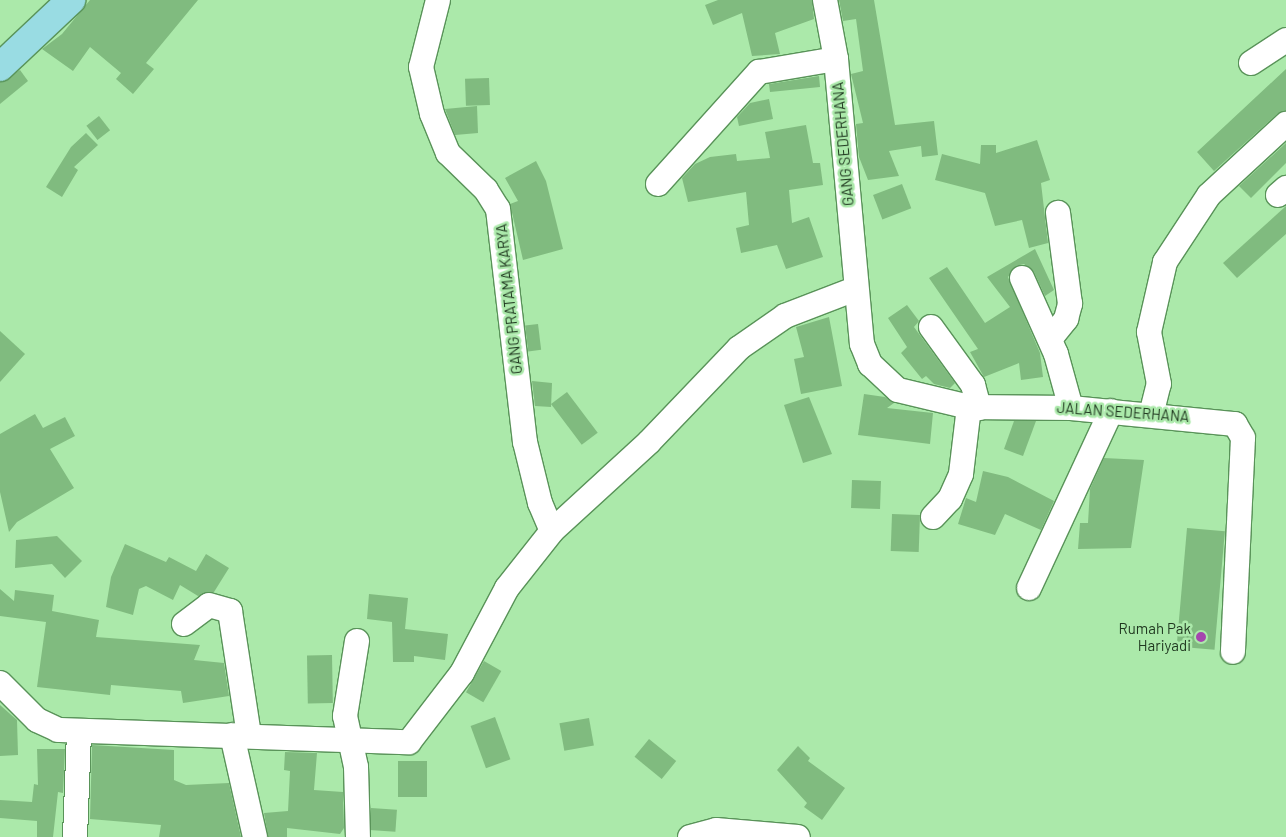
<!DOCTYPE html>
<html>
<head>
<meta charset="utf-8">
<style>
	body { margin:0 }
	#map { position:relative; width:1286px; height:837px; overflow:hidden; background:#abe9aa; font-family:Barlow,sans-serif }
	div>[style] { position:absolute }
	[style*='--x'] { left:calc(var(--x)*1px); top:calc(var(--y)*1px); width:calc(var(--w)*1px); rotate:calc(var(--a)*1deg) }
	.building>* { inset:0; background:#80bb7f; transform-origin:0 0 }
	.roads { filter:drop-shadow(1px 0 #599359) drop-shadow(-1px 0 #599359) drop-shadow(0 1px #599359) drop-shadow(0 -1px #599359) }
	.minor>* { height:24px; margin:-12px; padding:0 12px; transform-origin:12px; border-radius:12px; background:#fff }
	.major>* { height:28px; margin:-14px; padding:0 14px; transform-origin:14px; border-radius:14px; background:#99dce3 }
	.dots>* { width:14px; height:14px; translate:-50% -50%; box-sizing:border-box; border:2px solid #abe9aa; border-radius:50% }
	span { translate:-50% -50%; white-space:nowrap; text-align:center; line-height:1.15; -webkit-text-stroke:5px #abe9aa; paint-order:stroke }
	.street-label { font-size:15px; color:#1f371f }
	.poi-label { font-size:15px; color:#1f371f }
	.right { translate:-100% -50%; text-align:right }
</style>
</head>
<body>
<div id="map">
	<div class="building">
		<div style="clip-path:polygon(90px 0,198px 0,146px 63px,154px 69px,133px 94px,116px 79px,121px 73px,90px 47px,73px 71px,42px 49px,62px 34px)"></div>
		<div style="clip-path:polygon(718px 0,812px 0,814px 19px,775px 33px,780px 54px,752px 56px,742px 13px,713px 25px,705px 5px)"></div>
		<div style="clip-path:polygon(839px 0,874px 0,895px 125px,934px 121px,938px 155px,922px 157px,921px 146px,889px 151px,899px 176px,868px 180px,859px 157px,856px 124px,863px 123px,851px 74px,863px 71px,856px 19px,843px 21px)"></div>
		<div style="clip-path:polygon(1286px 69px,1286px 111px,1277px 114px,1214px 171px,1197px 152px)"></div>
		<div style="clip-path:polygon(20px 70px,28px 81px,0 104px,0 82px)"></div>
		<div style="clip-path:polygon(819px 76px,820px 87px,770px 92px,769px 84px)"></div>
		<div style="left:489px;top:78px;width:27px;height:24px;rotate:88deg"></div>
		<div style="clip-path:polygon(769px 99px,773px 119px,739px 126px,737px 117px,750px 103px)"></div>
		<div style="clip-path:polygon(477px 106px,478px 133px,455px 135px,445px 109px)"></div>
		<div style="left:99px;top:116px;width:18px;height:16px;rotate:52deg"></div>
		<div style="clip-path:polygon(806px 125px,813px 163px,820px 163px,823px 185px,789px 190px,792px 223px,809px 217px,823px 257px,786px 269px,777px 245px,741px 253px,736px 228px,749px 225px,746px 192px,688px 202px,682px 178px,695px 164px,710px 157px,736px 154px,737px 161px,770px 158px,765px 132px)"></div>
		<div style="clip-path:polygon(86px 133px,98px 145px,74px 167px,78px 170px,62px 197px,46px 187px,71px 147px)"></div>
		<div style="clip-path:polygon(1037px 140px,1050px 180px,1041px 183px,1048px 243px,1029px 248px,1022px 220px,995px 226px,985px 193px,935px 180px,942px 154px,980px 164px,981px 145px,996px 145px,996px 153px)"></div>
		<div style="clip-path:polygon(1286px 143px,1286px 163px,1251px 198px,1239px 186px)"></div>
		<div style="clip-path:polygon(536px 161px,546px 181px,563px 249px,523px 260px,510px 204px,518px 201px,505px 178px)"></div>
		<div style="left:902px;top:184px;width:26px;height:31px;rotate:69deg"></div>
		<div style="clip-path:polygon(1286px 206px,1286px 234px,1237px 278px,1223px 263px)"></div>
		<div style="clip-path:polygon(1035px 249px,1054px 290px,1045px 296px,1034px 272px,1024px 264px,1016px 266px,1008px 277px,1040px 353px,1043px 377px,1021px 380px,1019px 363px,984px 377px,970px 352px,978px 349px,929px 278px,947px 267px,985px 323px,1010px 307px,987px 277px)"></div>
		<div style="clip-path:polygon(907px 305px,919px 321px,914px 327px,955px 383px,950px 388px,934px 384px,926px 376px,922px 379px,901px 353px,907px 347px,888px 318px)"></div>
		<div style="clip-path:polygon(829px 317px,842px 386px,801px 394px,794px 359px,804px 357px,796px 327px)"></div>
		<div style="left:538px;top:324px;width:26px;height:13px;rotate:83deg"></div>
		<div style="clip-path:polygon(0 331px,25px 354px,0 382px)"></div>
		<div style="clip-path:polygon(532px 381px,552px 383px,551px 407px,535px 406px)"></div>
		<div style="left:567px;top:392px;width:51px;height:20px;rotate:53deg"></div>
		<div style="clip-path:polygon(864px 394px,885px 397px,894px 403px,887px 408px,933px 413px,930px 444px,858px 435px)"></div>
		<div style="clip-path:polygon(809px 397px,832px 454px,803px 463px,784px 405px)"></div>
		<div style="clip-path:polygon(35px 414px,43px 428px,65px 417px,75px 436px,50px 449px,74px 488px,17px 522px,9px 532px,0 492px,0 434px)"></div>
		<div style="clip-path:polygon(1014px 421px,1036px 421px,1023px 456px,1004px 449px)"></div>
		<div style="clip-path:polygon(1104px 458px,1144px 460px,1131px 548px,1078px 549px,1080px 523px,1088px 523px,1090px 489px)"></div>
		<div style="clip-path:polygon(983px 471px,1008px 477px,1054px 501px,1041px 530px,1005px 514px,995px 535px,958px 524px,966px 498px,976px 502px)"></div>
		<div style="left:852px;top:480px;width:29px;height:28px;rotate:2deg"></div>
		<div style="left:892px;top:514px;width:28px;height:37px;rotate:2deg"></div>
		<div style="left:1187px;top:528px;width:38px;height:119px;rotate:5deg"></div>
		<div style="clip-path:polygon(57px 536px,82px 561px,65px 578px,52px 564px,15px 568px,16px 540px)"></div>
		<div style="clip-path:polygon(125px 544px,166px 562px,169px 557px,196px 571px,206px 554px,229px 568px,214px 592px,198px 596px,180px 585px,173px 600px,146px 586px,139px 589px,133px 615px,106px 607px,111px 577px)"></div>
		<div style="clip-path:polygon(0 589px,14px 601px,15px 590px,54px 595px,52px 611px,99px 620px,96px 637px,200px 645px,194px 660px,224px 663px,229px 696px,183px 703px,181px 691px,111px 685px,110px 695px,37px 687px,46px 622px,0 616px)"></div>
		<div style="clip-path:polygon(369px 594px,408px 598px,405px 629px,448px 634px,445px 660px,414px 656px,414px 662px,393px 662px,392px 622px,367px 619px)"></div>
		<div style="left:332px;top:655px;width:48px;height:25px;rotate:89deg"></div>
		<div style="left:484px;top:661px;width:20px;height:36px;rotate:30deg"></div>
		<div style="clip-path:polygon(0 705px,17px 720px,18px 755px,0 756px)"></div>
		<div style="left:495px;top:717px;width:45px;height:26px;rotate:70deg"></div>
		<div style="left:589px;top:718px;width:28px;height:30px;rotate:80deg"></div>
		<div style="left:649px;top:739px;width:35px;height:23px;rotate:39deg"></div>
		<div style="clip-path:polygon(92px 745px,174px 750px,174px 780px,186px 785px,229px 783px,241px 837px,159px 837px,161px 825px,90px 819px)"></div>
		<div style="clip-path:polygon(798px 746px,810px 758px,808px 761px,845px 788px,822px 820px,804px 807px,807px 803px,777px 770px)"></div>
		<div style="clip-path:polygon(37px 749px,65px 749px,63px 793px,58px 792px,53px 837px,37px 837px,37px 821px,0 818px,0 800px,32px 802px,34px 784px,38px 785px)"></div>
		<div style="clip-path:polygon(285px 752px,317px 753px,314px 790px,343px 792px,344px 828px,340px 834px,287px 828px,287px 837px,268px 837px,264px 813px,288px 811px,290px 771px,284px 770px)"></div>
		<div style="left:398px;top:761px;width:29px;height:36px"></div>
		<div style="left:371px;top:808px;width:26px;height:22px;rotate:4deg"></div>
	</div>
	<div class="roads">
		<div class="minor">
			<div style="--x:438;--y:0;--w:69;--a:104.2"></div>
			<div style="--x:421;--y:67;--w:48;--a:76.8"></div>
			<div style="--x:432;--y:114;--w:42;--a:67.7"></div>
			<div style="--x:448;--y:153;--w:53;--a:44.2"></div>
			<div style="--x:486;--y:190;--w:22;--a:58"></div>
			<div style="--x:498;--y:209;--w:235;--a:83.4"></div>
			<div style="--x:525;--y:442;--w:63;--a:76.2"></div>
			<div style="--x:540;--y:503;--w:30;--a:67"></div>
			<div style="--x:825;--y:0;--w:60;--a:79.4"></div>
			<div style="--x:836;--y:59;--w:286;--a:84.8"></div>
			<div style="--x:862;--y:344;--w:22;--a:68"></div>
			<div style="--x:870;--y:364;--w:38;--a:43"></div>
			<div style="--x:898;--y:390;--w:73;--a:13.5"></div>
			<div style="--x:969;--y:407;--w:102;--a:0.6"></div>
			<div style="--x:1071;--y:408;--w:165;--a:5.6"></div>
			<div style="--x:1235;--y:424;--w:16;--a:60"></div>
			<div style="--x:1243;--y:438;--w:214;--a:92.7"></div>
			<div style="--x:1251;--y:63;--w:42;--a:-33.3"></div>
			<div style="--x:658;--y:184;--w:151;--a:-48"></div>
			<div style="--x:759;--y:72;--w:78;--a:-9.6"></div>
			<div style="--x:1278;--y:195;--w:11;--a:-41"></div>
			<div style="--x:1022;--y:278;--w:83;--a:65.9"></div>
			<div style="--x:1056;--y:354;--w:56;--a:74.5"></div>
			<div style="--x:931;--y:327;--w:72;--a:54.1"></div>
			<div style="--x:973;--y:385;--w:24;--a:75"></div>
			<div style="--x:1050;--y:339;--w:26;--a:-51"></div>
			<div style="--x:1066;--y:319;--w:16;--a:-75"></div>
			<div style="--x:1070;--y:304;--w:92;--a:-97.5"></div>
			<div style="--x:1151;--y:415;--w:32;--a:-76"></div>
			<div style="--x:1159;--y:384;--w:53;--a:-100.9"></div>
			<div style="--x:1149;--y:332;--w:72;--a:-77.1"></div>
			<div style="--x:1165;--y:262;--w:80;--a:-56.7"></div>
			<div style="--x:1209;--y:195;--w:105;--a:-42.7"></div>
			<div style="--x:933;--y:517;--w:25;--a:-47"></div>
			<div style="--x:950;--y:499;--w:27;--a:-66"></div>
			<div style="--x:961;--y:474;--w:67;--a:-83.2"></div>
			<div style="--x:1029;--y:588;--w:195;--a:-65.1"></div>
			<div style="--x:184;--y:624;--w:31;--a:-37"></div>
			<div style="--x:209;--y:605;--w:22;--a:16"></div>
			<div style="--x:230;--y:611;--w:125;--a:81.3"></div>
			<div style="--x:357;--y:641;--w:76;--a:99.1"></div>
			<div style="--x:345;--y:716;--w:52;--a:77.8"></div>
			<div style="--x:356;--y:767;--w:70;--a:88.4"></div>
			<div style="--x:0;--y:683;--w:52;--a:45"></div>
			<div style="--x:37;--y:720;--w:23;--a:25"></div>
			<div style="--x:58;--y:730;--w:351;--a:2"></div>
			<div style="--x:409;--y:742;--w:87;--a:-52.5"></div>
			<div style="--x:462;--y:673;--w:96;--a:-62.1"></div>
			<div style="--x:507;--y:588;--w:73;--a:-51.7"></div>
			<div style="--x:552;--y:531;--w:132;--a:-42.5"></div>
			<div style="--x:649;--y:442;--w:130;--a:-46.2"></div>
			<div style="--x:739;--y:348;--w:56;--a:-34.8"></div>
			<div style="--x:785;--y:316;--w:75;--a:-21.1"></div>
			<div style="--x:232;--y:735;--w:105;--a:77.3"></div>
			<div style="--x:75;--y:837;--w:104;--a:-87.8"></div>
			<div style="--x:690;--y:837;--w:27;--a:-15"></div>
			<div style="--x:716;--y:830;--w:82;--a:4.9"></div>
		</div>
		<div class="major">
			<div style="--x:0;--y:67;--w:98;--a:-43.3"></div>
		</div>
	</div>
	<div class="dots">
		<div style="left:1201px;top:637px;background:#a546ae"></div>
	</div>
	<div class="street-label">
		<span style="left:843px;top:144px;rotate:-95deg">GANG SEDERHANA</span>
		<span style="left:509px;top:299px;rotate:-96deg">GANG PRATAMA KARYA</span>
		<span style="left:1123px;top:412px;rotate:4deg">JALAN SEDERHANA</span>
	</div>
	<div class="poi-label">
		<span class="right" style="left:1191px;top:637px">Rumah Pak<br>Hariyadi</span>
	</div>
</div>
</body>
</html>
